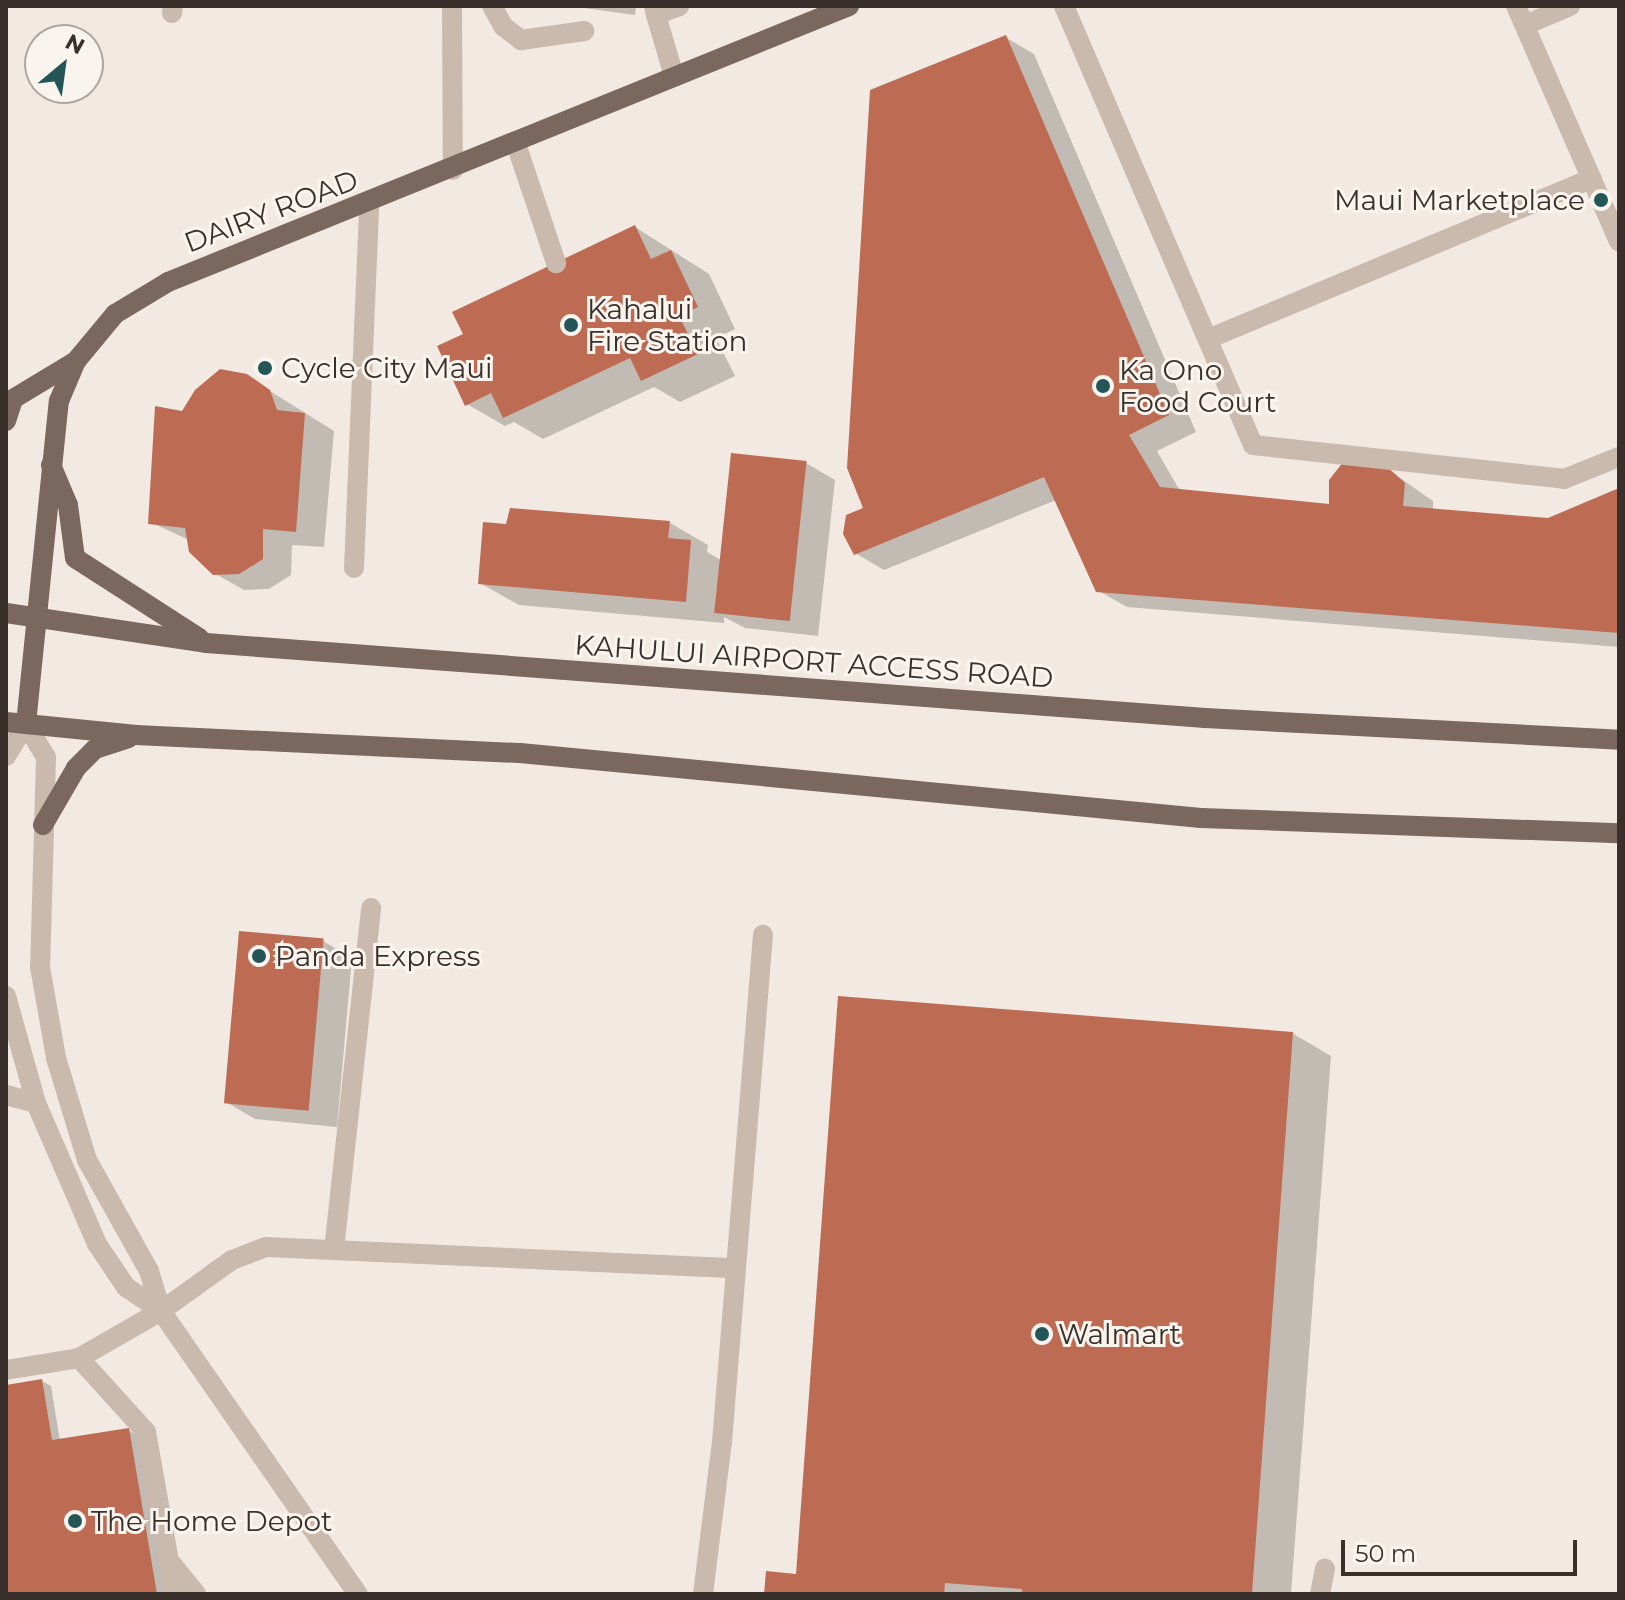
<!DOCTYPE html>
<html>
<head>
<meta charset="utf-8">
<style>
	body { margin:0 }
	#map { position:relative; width:1625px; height:1600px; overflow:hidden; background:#f2eae2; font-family:Montserrat,sans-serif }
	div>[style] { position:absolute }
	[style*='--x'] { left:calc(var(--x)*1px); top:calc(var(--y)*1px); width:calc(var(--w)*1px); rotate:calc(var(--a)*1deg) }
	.shadow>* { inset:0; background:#0003 }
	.building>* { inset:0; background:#be6b54; transform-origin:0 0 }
	.minor>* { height:20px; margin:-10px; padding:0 10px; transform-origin:10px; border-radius:10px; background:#cabaae }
	.major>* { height:20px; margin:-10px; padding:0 10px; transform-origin:10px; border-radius:10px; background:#7a675e }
	.dots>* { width:22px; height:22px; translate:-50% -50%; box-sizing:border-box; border:4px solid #faf4ee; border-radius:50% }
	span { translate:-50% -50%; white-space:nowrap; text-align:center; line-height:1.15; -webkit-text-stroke:6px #faf4ee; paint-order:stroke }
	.poi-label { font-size:28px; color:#39302c }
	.right { translate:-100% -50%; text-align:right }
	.left { translate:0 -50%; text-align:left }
	.street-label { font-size:28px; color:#39302c }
	.frame { position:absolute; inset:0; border:8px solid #39302c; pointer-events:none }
	.north { position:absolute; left:24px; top:24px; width:80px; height:80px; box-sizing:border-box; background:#faf4ee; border:2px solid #ada6a0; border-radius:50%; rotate:29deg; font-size:22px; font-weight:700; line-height:32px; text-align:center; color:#39302c }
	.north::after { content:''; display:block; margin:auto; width:28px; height:36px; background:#245658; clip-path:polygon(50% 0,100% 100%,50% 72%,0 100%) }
	.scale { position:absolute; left:1341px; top:1540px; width:236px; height:36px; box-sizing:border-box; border:4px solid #39302c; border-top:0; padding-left:10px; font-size:24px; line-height:28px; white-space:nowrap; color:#39302c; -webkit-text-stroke:6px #faf4ee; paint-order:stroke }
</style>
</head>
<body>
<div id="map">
	<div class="shadow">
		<div style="clip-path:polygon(570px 6px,636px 6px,635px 15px)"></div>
		<div style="clip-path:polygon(1005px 37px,1034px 54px,1196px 432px,1157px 451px,1180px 491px,1331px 506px,1383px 466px,1433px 501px,1433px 510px,1548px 520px,1619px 490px,1619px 647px,1127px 607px,1097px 590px,1056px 500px,884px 570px,855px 553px)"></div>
		<div style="clip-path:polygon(635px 227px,709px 274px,735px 329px,716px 338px,735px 376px,680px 402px,654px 387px,543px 439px,514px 422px,505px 426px,467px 404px,465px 335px)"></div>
		<div style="clip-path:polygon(246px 376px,334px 431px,324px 547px,292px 545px,291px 575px,269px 589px,244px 590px,214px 573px,189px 540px,150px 522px,183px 413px)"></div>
		<div style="clip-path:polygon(806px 463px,835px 480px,818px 636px,745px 628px,724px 617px,724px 623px,519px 605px,480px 583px,512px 510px,670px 523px,708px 545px,707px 552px,721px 560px)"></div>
		<div style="clip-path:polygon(323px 941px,352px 958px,337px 1127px,255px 1119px,226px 1102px)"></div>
		<div style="clip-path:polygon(1292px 1033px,1331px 1056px,1291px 1594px,766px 1594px,798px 1576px)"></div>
		<div style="clip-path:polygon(42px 1381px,51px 1386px,60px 1441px,128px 1430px,157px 1446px,182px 1594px,6px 1594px,6px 1387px)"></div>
	</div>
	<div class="building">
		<div style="clip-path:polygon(1006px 35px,1169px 415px,1129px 435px,1160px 487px,1329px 504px,1329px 480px,1344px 461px,1384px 464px,1405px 483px,1403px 506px,1548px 518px,1619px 488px,1619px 633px,1096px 592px,1044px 477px,854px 555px,843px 534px,846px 515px,863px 508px,847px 468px,870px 90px)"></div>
		<div style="clip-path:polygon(635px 225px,651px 259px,671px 250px,698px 307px,679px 316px,698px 354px,641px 381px,630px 358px,503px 418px,491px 393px,465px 406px,437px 346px,463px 334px,452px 312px)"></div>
		<div style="clip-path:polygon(220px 369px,247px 374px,270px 390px,277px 410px,305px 413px,296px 532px,263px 529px,263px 559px,239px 574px,213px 575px,189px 552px,185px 528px,148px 524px,155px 406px,182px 411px,195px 390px)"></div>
		<div style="left:731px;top:453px;width:76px;height:161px;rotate:6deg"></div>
		<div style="clip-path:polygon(510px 508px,670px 521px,668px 538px,691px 540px,686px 602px,478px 584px,483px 522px,506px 524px)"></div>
		<div style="left:239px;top:931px;width:85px;height:173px;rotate:5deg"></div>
		<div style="clip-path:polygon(838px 996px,1293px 1032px,1252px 1594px,1022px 1594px,1022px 1589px,945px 1583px,944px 1594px,764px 1594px,766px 1571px,796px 1574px)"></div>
		<div style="clip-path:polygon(42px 1379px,52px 1440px,129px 1428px,157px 1594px,6px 1594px,6px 1385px)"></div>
	</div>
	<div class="minor">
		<div style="--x:452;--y:6;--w:164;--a:89.7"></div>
		<div style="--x:492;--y:6;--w:23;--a:61"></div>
		<div style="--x:503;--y:26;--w:23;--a:38"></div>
		<div style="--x:521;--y:40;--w:64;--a:-8.1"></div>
		<div style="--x:654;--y:6;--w:9;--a:77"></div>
		<div style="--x:656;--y:15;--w:25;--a:-21"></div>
		<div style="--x:1064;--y:6;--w:478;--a:66.7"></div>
		<div style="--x:1253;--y:445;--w:313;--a:6.2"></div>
		<div style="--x:1564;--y:479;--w:59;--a:-21.8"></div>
		<div style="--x:1516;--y:6;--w:257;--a:66.4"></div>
		<div style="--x:172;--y:13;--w:7;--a:-82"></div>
		<div style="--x:656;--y:15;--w:64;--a:73.6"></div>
		<div style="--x:1525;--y:25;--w:49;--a:-22.9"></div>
		<div style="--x:515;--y:141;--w:129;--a:71.4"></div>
		<div style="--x:1208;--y:339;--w:416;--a:-22.7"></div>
		<div style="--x:354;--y:568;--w:365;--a:-87.6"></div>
		<div style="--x:6;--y:756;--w:38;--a:-58"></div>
		<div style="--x:26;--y:724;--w:39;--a:59"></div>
		<div style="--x:46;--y:757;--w:210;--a:91.6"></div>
		<div style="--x:40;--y:967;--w:92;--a:80"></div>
		<div style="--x:56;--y:1058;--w:107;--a:73.1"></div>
		<div style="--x:87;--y:1160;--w:127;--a:60.8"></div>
		<div style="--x:149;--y:1271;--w:42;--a:73.3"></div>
		<div style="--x:161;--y:1311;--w:345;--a:55.2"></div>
		<div style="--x:6;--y:996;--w:111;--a:74.3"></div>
		<div style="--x:36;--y:1103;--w:154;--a:66.6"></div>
		<div style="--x:97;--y:1244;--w:52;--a:56"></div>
		<div style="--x:126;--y:1287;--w:42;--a:34.4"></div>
		<div style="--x:6;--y:1095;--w:31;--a:15"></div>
		<div style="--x:334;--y:1250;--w:344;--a:-83.8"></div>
		<div style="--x:79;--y:1358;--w:100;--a:47.8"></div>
		<div style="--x:146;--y:1432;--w:165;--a:79.9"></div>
		<div style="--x:6;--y:1370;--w:74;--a:-9.3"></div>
		<div style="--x:79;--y:1358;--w:95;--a:-29.8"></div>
		<div style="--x:161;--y:1311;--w:87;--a:-35.7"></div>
		<div style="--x:232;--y:1260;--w:36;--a:-21"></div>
		<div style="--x:266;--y:1247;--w:469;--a:2.6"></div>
		<div style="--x:171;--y:1563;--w:40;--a:51"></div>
		<div style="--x:703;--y:1594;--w:153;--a:-82.9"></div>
		<div style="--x:722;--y:1442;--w:509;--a:-85.38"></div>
		<div style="--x:1320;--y:1594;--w:26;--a:-79"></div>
	</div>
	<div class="major">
		<div style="--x:6;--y:421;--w:23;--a:-72"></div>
		<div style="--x:13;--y:399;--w:74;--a:-31.1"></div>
		<div style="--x:51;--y:465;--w:43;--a:67"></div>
		<div style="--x:68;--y:505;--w:53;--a:82.5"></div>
		<div style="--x:75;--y:558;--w:148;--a:32.8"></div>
		<div style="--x:6;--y:613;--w:202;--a:8.5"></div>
		<div style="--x:206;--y:643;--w:1002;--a:4.29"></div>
		<div style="--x:1205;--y:718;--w:415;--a:3"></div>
		<div style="--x:6;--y:722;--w:131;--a:5.7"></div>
		<div style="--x:136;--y:735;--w:384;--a:2.7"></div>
		<div style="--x:520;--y:753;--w:684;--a:5.45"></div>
		<div style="--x:1201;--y:818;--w:418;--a:2.1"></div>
		<div style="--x:26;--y:724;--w:325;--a:-84.2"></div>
		<div style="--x:59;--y:401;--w:43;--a:-67"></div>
		<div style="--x:76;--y:361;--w:61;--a:-50.3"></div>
		<div style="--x:115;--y:314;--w:62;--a:-31.1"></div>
		<div style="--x:168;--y:282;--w:735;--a:-22.06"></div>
		<div style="--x:43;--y:825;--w:66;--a:-59.9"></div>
		<div style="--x:76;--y:768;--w:27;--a:-45"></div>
		<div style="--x:95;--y:749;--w:35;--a:-18"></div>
	</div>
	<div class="dots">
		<div style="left:1601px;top:200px;background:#245658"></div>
		<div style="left:571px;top:325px;background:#245658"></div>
		<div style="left:265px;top:368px;background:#245658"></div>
		<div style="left:1103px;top:386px;background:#245658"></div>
		<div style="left:259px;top:956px;background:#245658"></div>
		<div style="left:1042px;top:1334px;background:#245658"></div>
		<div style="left:75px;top:1521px;background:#245658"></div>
	</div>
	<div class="poi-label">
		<span class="right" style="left:1585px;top:200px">Maui Marketplace</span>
		<span class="left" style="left:587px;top:325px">Kahalui<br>Fire Station</span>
		<span class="left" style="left:281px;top:368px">Cycle City Maui</span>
		<span class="left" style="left:1119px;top:386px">Ka Ono<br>Food Court</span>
		<span class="left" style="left:275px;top:956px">Panda Express</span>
		<span class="left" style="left:1058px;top:1334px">Walmart</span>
		<span class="left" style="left:91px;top:1521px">The Home Depot</span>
	</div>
	<div class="street-label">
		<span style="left:271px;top:211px;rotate:-21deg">DAIRY ROAD</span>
		<span style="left:814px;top:661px;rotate:4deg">KAHULUI AIRPORT ACCESS ROAD</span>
	</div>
	<div class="frame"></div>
	<div class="north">N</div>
	<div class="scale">50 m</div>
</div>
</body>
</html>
